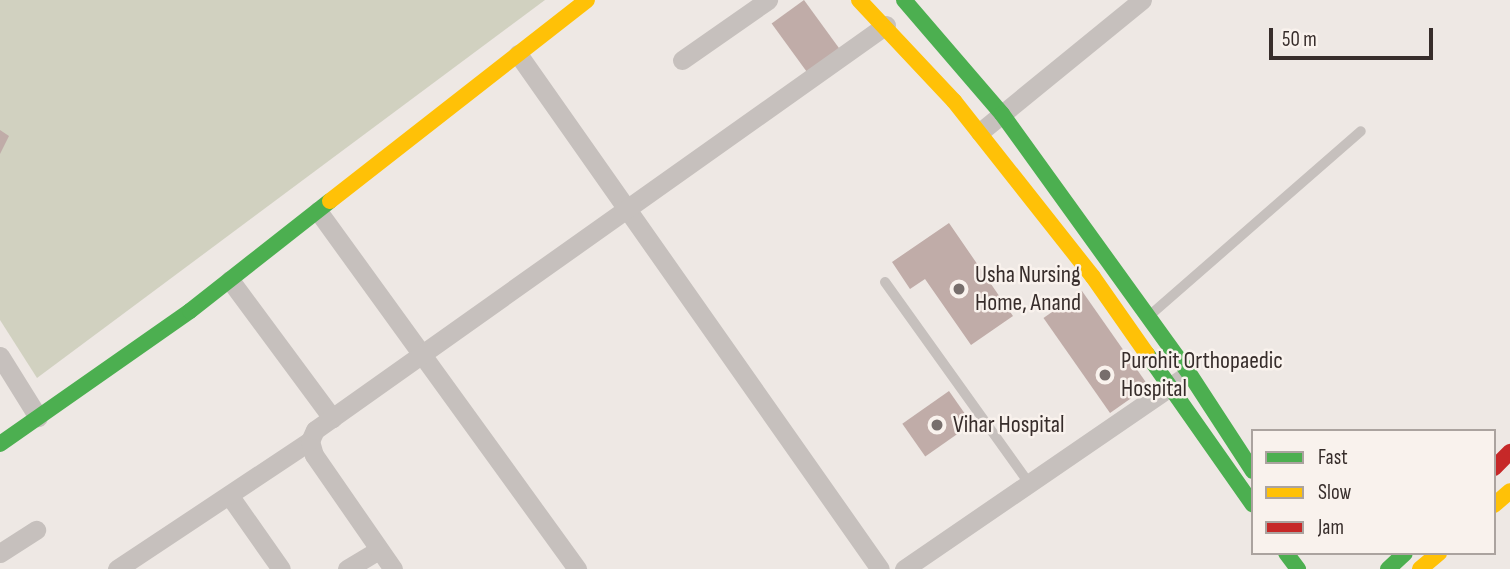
<!DOCTYPE html>
<html>
<head>
<meta charset="utf-8">
<style>
	body { margin:0 }
	#map { position:relative; width:1510px; height:569px; overflow:hidden; background:#eee8e4; font-family:"Sofia Sans Condensed",sans-serif }
	div>[style] { position:absolute }
	[style*='--x'] { left:calc(var(--x)*1px); top:calc(var(--y)*1px); width:calc(var(--w)*1px); rotate:calc(var(--a)*1deg) }
	.green>* { inset:0; background:#d1d1c0 }
	.building>* { inset:0; background:#c0aca8; transform-origin:0 0 }
	.lane>* { height:10px; margin:-5px; padding:0 5px; transform-origin:5px; border-radius:5px; background:#c6c0bd }
	.street>* { height:19px; margin:-9.5px; padding:0 9.5px; transform-origin:9.5px; border-radius:9.5px; background:#c6c0bd }
	.fast>* { height:16px; margin:-8px; padding:0 8px; transform-origin:8px; border-radius:8px; background:#4caf50 }
	.slow>* { height:16px; margin:-8px; padding:0 8px; transform-origin:8px; border-radius:8px; background:#ffc107 }
	.jam>* { height:16px; margin:-8px; padding:0 8px; transform-origin:8px; border-radius:8px; background:#c62828 }
	.dots>* { width:19px; height:19px; translate:-50% -50%; box-sizing:border-box; border:4px solid #f9f2ed; border-radius:50% }
	span { translate:-50% -50%; white-space:nowrap; text-align:center; line-height:1.15; -webkit-text-stroke:5px #f9f2ed; paint-order:stroke }
	.poi-label { font-size:24px; color:#372d2b }
	.left { translate:0 -50%; text-align:left }
	.legend { position:absolute; left:1251px; top:429px; width:245px; height:126px; box-sizing:border-box; background:#f9f2ed; border:2px solid #aba39f; margin:0; padding:9px 12px; list-style:none; font-size:21px; color:#372d2b }
	.legend li { display:flex; align-items:center; gap:14px; height:35px }
	.legend b { width:35px; border:2px solid #aba39f }
	.scale { position:absolute; left:1269px; top:28px; width:164px; height:32px; box-sizing:border-box; border:4px solid #372d2b; border-top:0; padding-left:9px; font-size:21px; line-height:24px; white-space:nowrap; color:#372d2b; -webkit-text-stroke:5px #f9f2ed; paint-order:stroke }
</style>
</head>
<body>
<div id="map">
	<div class="green">
		<div style="clip-path:polygon(0 0,545px 0,37px 378px,0 320px)"></div>
	</div>
	<div class="building">
		<div style="left:804px;top:0;width:61px;height:40px;rotate:54deg"></div>
		<div style="clip-path:polygon(0 130px,9px 136px,0 154px)"></div>
		<div style="clip-path:polygon(949px 223px,1013px 316px,971px 345px,925px 279px,910px 289px,892px 262px)"></div>
		<div style="left:1082px;top:291px;width:116px;height:47px;rotate:55deg"></div>
		<div style="left:949px;top:391px;width:40px;height:57px;rotate:55deg"></div>
	</div>
	<div class="lane">
		<div style="--x:885;--y:282;--w:247;--a:54.4"></div>
		<div style="--x:1149;--y:316;--w:281;--a:-41.1"></div>
	</div>
	<div class="street">
		<div style="--x:518;--y:54;--w:629;--a:54.9"></div>
		<div style="--x:682;--y:60;--w:105;--a:-34.9"></div>
		<div style="--x:980;--y:132;--w:209;--a:-39.2"></div>
		<div style="--x:318;--y:211;--w:442;--a:54.1"></div>
		<div style="--x:230;--y:280;--w:172;--a:53.5"></div>
		<div style="--x:0;--y:356;--w:72;--a:58.1"></div>
		<div style="--x:229;--y:495;--w:90;--a:54.9"></div>
		<div style="--x:0;--y:553;--w:43;--a:-32.6"></div>
		<div style="--x:117;--y:569;--w:232;--a:-33.6"></div>
		<div style="--x:347;--y:569;--w:37;--a:-31"></div>
		<div style="--x:393;--y:569;--w:139;--a:-124.7"></div>
		<div style="--x:314;--y:455;--w:15;--a:-106"></div>
		<div style="--x:310;--y:441;--w:12;--a:-66"></div>
		<div style="--x:315;--y:430;--w:700;--a:-35.35"></div>
		<div style="--x:904;--y:569;--w:336;--a:-34.4"></div>
	</div>
	<div class="fast">
		<div style="--x:904;--y:0;--w:150;--a:49.3"></div>
		<div style="--x:1002;--y:114;--w:319;--a:54.2"></div>
		<div style="--x:1189;--y:373;--w:117;--a:56.9"></div>
		<div style="--x:1147;--y:354;--w:184;--a:54.9"></div>
		<div style="--x:0;--y:444;--w:232;--a:-35"></div>
		<div style="--x:190;--y:311;--w:178;--a:-38.2"></div>
		<div style="--x:1286;--y:553;--w:20;--a:53"></div>
		<div style="--x:1388;--y:569;--w:23;--a:-43"></div>
	</div>
	<div class="slow">
		<div style="--x:859;--y:0;--w:139;--a:46.8"></div>
		<div style="--x:954;--y:101;--w:224;--a:51.7"></div>
		<div style="--x:1093;--y:277;--w:94;--a:55"></div>
		<div style="--x:330;--y:201;--w:326;--a:-38"></div>
		<div style="--x:1494;--y:505;--w:21;--a:-41"></div>
		<div style="--x:1420;--y:569;--w:25;--a:-40"></div>
	</div>
	<div class="jam">
		<div style="--x:1494;--y:468;--w:23;--a:-45"></div>
	</div>
	<div class="dots">
		<div style="left:959px;top:289px;background:#776e6c"></div>
		<div style="left:1105px;top:375px;background:#776e6c"></div>
		<div style="left:937px;top:425px;background:#776e6c"></div>
	</div>
	<div class="poi-label">
		<span class="left" style="left:975px;top:289px">Usha Nursing<br>Home, Anand</span>
		<span class="left" style="left:1121px;top:375px">Purohit Orthopaedic<br>Hospital</span>
		<span class="left" style="left:953px;top:425px">Vihar Hospital</span>
	</div>
	<ul class="legend">
	<li><b style="height:9px;background:#4caf50"></b>Fast</li>
	<li><b style="height:9px;background:#ffc107"></b>Slow</li>
	<li><b style="height:9px;background:#c62828"></b>Jam</li>
	</ul>
	<div class="scale">50 m</div>
</div>
</body>
</html>
